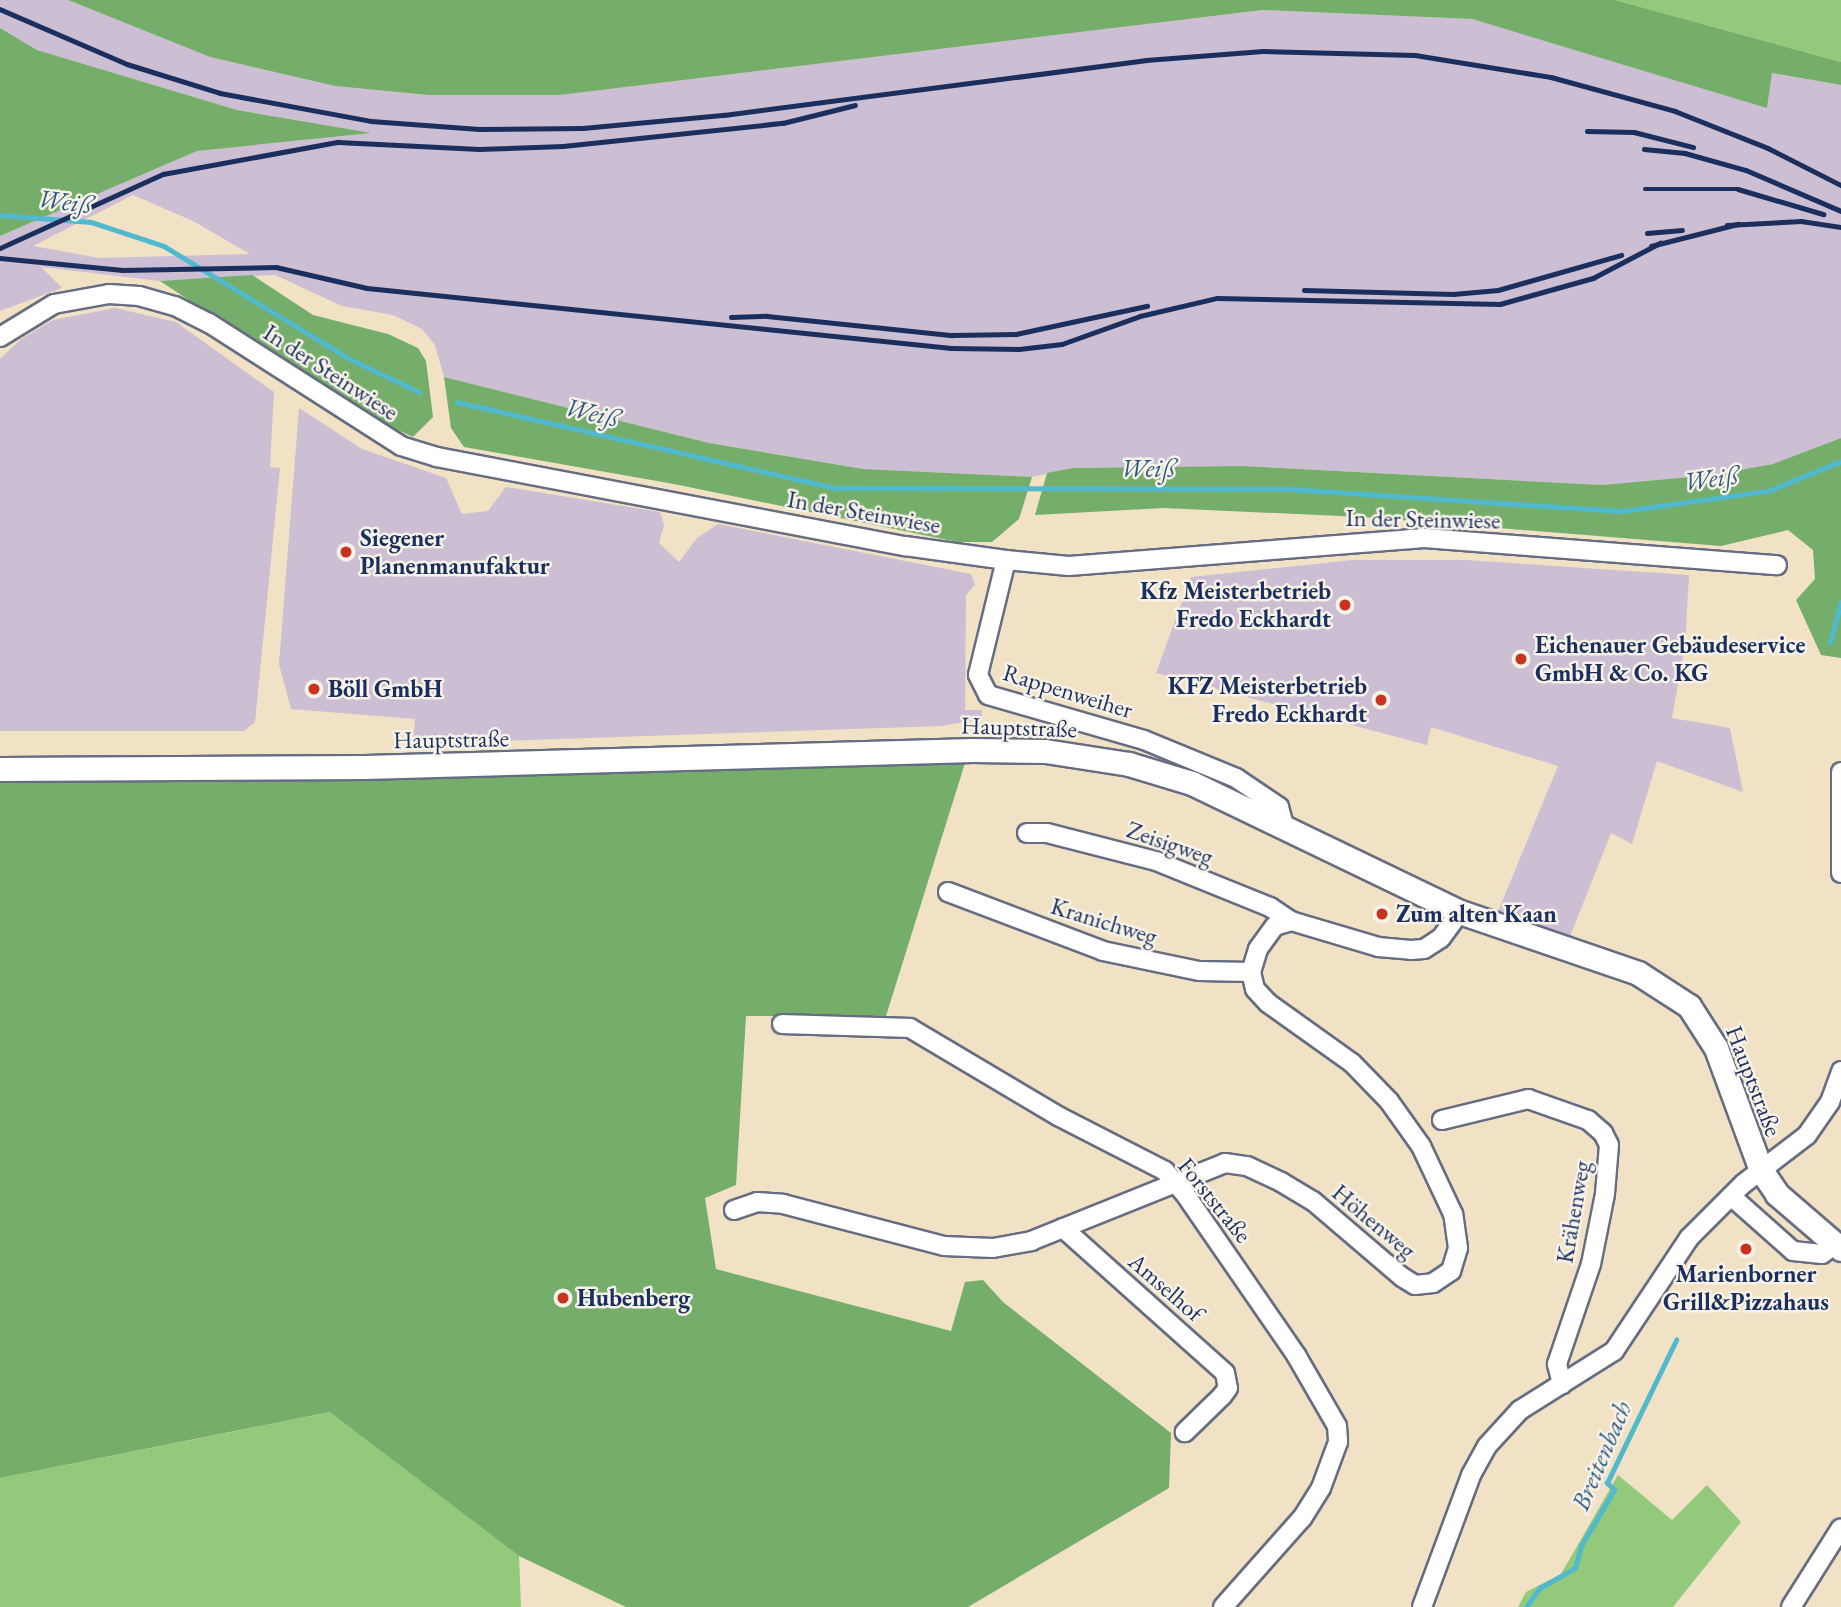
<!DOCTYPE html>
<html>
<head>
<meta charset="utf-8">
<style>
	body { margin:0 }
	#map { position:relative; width:1841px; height:1607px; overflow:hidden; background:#f1e1c5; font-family:"EB Garamond",serif }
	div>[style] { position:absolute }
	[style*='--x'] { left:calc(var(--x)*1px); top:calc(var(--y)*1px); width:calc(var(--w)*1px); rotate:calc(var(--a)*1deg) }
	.industrial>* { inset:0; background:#ccbed3 }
	.green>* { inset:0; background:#92c97b }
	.forest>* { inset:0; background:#75ad6b }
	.stream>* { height:4.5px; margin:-2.25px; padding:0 2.25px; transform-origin:2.25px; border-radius:2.25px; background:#50b9ce }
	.roads { filter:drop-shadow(2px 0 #666d82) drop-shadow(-2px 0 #666d82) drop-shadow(0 2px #666d82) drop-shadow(0 -2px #666d82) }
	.minor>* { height:18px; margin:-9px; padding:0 9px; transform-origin:9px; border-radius:9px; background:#fff }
	.major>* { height:23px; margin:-11.5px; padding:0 11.5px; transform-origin:11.5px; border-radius:11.5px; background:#fff }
	.rail>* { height:4.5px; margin:-2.25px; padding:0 2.25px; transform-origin:2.25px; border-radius:2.25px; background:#1b2f5e }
	.dots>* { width:19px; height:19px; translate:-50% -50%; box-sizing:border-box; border:4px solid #f7f3e8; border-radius:50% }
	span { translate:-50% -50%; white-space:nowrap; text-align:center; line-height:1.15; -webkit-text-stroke:5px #f7f3e8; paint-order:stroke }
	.street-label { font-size:24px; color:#1b2f5e }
	.poi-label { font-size:24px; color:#1b2f5e; font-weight:700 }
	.left { translate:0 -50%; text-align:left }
	.right { translate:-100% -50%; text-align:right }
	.water-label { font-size:26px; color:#2b5880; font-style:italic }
</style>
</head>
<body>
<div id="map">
	<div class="industrial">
		<div style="clip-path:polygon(evenodd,0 0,68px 0,210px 57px,335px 86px,428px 95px,560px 95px,1263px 10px,1472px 19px,1767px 107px,1772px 73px,1841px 85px,1841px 438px,1773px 464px,1712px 475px,1602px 485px,1242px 466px,1073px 468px,1032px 477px,863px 469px,709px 443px,444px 377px,435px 345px,422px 329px,393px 315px,342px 306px,275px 275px,160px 281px,41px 267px,62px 288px,0 311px,0 236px,197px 151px,368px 133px,237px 110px,37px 50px,0 28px,0 0,133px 195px,193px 221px,250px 254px,99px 258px,33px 246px,133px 195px)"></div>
		<div style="clip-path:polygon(115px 308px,176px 322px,274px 392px,270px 467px,280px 468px,255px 722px,244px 731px,0 731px,0 359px,21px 339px,53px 320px)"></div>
		<div style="clip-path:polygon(299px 408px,362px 449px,446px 478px,462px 514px,488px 511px,506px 487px,660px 512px,664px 525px,659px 543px,679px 562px,697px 538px,718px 524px,971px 574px,975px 585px,966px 595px,965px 710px,982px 710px,982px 719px,941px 726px,413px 744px,415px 719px,291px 709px,279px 664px)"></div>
		<div style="clip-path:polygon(1353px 560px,1466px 560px,1689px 575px,1685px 645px,1672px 718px,1730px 728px,1743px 792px,1657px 761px,1632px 844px,1611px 833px,1569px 939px,1497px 914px,1558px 766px,1431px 727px,1427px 745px,1156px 673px,1191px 577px)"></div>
	</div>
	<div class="green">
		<div style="clip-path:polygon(1615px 0,1841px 0,1841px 62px)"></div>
		<div style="clip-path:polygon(331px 1412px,519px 1556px,521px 1607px,0 1607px,0 1478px)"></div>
		<div style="clip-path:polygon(1618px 1475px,1672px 1520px,1707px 1485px,1741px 1522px,1673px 1607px,1518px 1607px,1526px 1592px,1561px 1574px)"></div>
	</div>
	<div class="forest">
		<div style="clip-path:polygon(68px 0,1615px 0,1841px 62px,1841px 85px,1772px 73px,1767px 108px,1472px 19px,1263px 10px,560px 95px,428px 95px,335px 86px,210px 57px)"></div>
		<div style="clip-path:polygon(0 28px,37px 50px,237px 110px,371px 133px,197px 151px,0 236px)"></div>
		<div style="clip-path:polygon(252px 275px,313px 315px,388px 334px,418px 348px,426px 361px,433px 417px,413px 437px,355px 410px,160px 281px)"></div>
		<div style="clip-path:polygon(444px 377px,709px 443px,863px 469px,1032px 477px,1019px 519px,992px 542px,958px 542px,674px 484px,464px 447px,451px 428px)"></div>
		<div style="clip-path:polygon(1841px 438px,1841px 658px,1821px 655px,1796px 600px,1815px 579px,1813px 550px,1788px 530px,1721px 546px,1363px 517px,1163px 508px,1035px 515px,1047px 473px,1073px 468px,1242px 466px,1602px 485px,1712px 475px,1773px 464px)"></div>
		<div style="clip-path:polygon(965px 763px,886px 1016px,746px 1016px,736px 1185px,705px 1198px,716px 1269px,951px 1331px,965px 1282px,983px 1280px,1003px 1302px,1171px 1433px,1169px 1488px,968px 1607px,626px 1607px,519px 1556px,330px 1412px,0 1478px,0 780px)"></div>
	</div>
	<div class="stream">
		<div style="--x:0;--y:215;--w:91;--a:4.4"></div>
		<div style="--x:91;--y:222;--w:77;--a:18.2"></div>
		<div style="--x:164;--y:246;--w:215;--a:31.3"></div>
		<div style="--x:348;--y:358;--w:79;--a:25.6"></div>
		<div style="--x:457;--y:402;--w:390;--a:12.8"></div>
		<div style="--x:837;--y:488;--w:453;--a:0.1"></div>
		<div style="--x:1290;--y:489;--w:334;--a:3.8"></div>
		<div style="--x:1623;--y:511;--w:146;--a:-7.9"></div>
		<div style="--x:1768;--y:491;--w:79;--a:-22.3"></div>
		<div style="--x:1830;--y:643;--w:42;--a:-75"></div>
		<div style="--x:1526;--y:1607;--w:24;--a:-54"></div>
		<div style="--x:1540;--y:1588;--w:40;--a:-29.7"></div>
		<div style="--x:1575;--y:1568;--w:23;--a:-75"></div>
		<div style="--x:1581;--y:1546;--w:65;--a:-59.5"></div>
		<div style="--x:1614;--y:1490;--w:10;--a:-135"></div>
		<div style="--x:1607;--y:1483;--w:159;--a:-64.2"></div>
	</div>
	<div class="roads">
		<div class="minor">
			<div style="--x:0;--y:337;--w:63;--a:-31.4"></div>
			<div style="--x:54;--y:304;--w:56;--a:-10.3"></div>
			<div style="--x:109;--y:294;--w:30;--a:4"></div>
			<div style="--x:139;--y:296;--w:37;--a:16"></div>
			<div style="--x:175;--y:306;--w:38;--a:27"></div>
			<div style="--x:209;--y:323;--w:228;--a:32.6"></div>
			<div style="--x:401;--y:446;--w:38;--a:17"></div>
			<div style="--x:437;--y:457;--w:476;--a:10.8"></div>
			<div style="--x:905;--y:546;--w:102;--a:7.9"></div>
			<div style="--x:1006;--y:560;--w:63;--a:5.4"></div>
			<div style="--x:1069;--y:566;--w:356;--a:-4.5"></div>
			<div style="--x:1424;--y:538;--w:354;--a:4.4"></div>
			<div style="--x:1006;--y:560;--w:118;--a:103.7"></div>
			<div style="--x:978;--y:675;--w:22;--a:63"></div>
			<div style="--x:988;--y:695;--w:162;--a:16.1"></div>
			<div style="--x:1144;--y:740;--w:100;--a:22.4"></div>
			<div style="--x:1236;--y:778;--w:52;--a:34"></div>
			<div style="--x:1279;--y:807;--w:20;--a:75"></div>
			<div style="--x:1841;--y:772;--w:101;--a:90"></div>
			<div style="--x:1027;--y:833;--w:20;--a:0"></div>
			<div style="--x:1047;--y:833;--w:113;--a:14.4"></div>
			<div style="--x:1156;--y:861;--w:123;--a:22"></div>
			<div style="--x:1270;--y:907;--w:25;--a:34"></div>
			<div style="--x:948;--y:892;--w:166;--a:20.8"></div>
			<div style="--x:1103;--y:951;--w:98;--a:11.8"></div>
			<div style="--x:1199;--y:971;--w:52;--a:1.1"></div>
			<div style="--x:782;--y:1024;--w:128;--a:1.8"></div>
			<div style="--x:910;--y:1028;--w:172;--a:30.7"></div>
			<div style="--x:1058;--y:1116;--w:120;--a:27.2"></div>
			<div style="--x:1165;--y:1171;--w:30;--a:49"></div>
			<div style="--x:1185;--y:1194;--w:196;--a:55.4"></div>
			<div style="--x:1296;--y:1355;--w:82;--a:60"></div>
			<div style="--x:1337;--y:1426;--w:16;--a:86"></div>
			<div style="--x:1338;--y:1442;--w:49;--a:110.3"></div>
			<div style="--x:1321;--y:1488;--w:36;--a:122"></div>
			<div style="--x:1302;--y:1518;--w:119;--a:131.6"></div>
			<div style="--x:1442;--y:1120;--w:89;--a:-13.7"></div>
			<div style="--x:1528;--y:1099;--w:64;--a:19.3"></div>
			<div style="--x:1588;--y:1120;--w:20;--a:41"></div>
			<div style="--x:1603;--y:1133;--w:13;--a:63"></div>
			<div style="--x:1609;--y:1145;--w:49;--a:94.7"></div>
			<div style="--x:1605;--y:1194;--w:71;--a:101.3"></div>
			<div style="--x:1591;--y:1264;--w:106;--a:108.8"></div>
			<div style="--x:1557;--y:1364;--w:21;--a:76"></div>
			<div style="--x:1731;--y:1196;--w:83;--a:41.6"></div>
			<div style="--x:1793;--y:1251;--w:29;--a:6"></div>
			<div style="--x:1822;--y:1254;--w:15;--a:-37"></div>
			<div style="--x:734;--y:1210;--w:24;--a:-19"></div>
			<div style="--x:757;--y:1202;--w:26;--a:4"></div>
			<div style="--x:783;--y:1204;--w:166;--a:14.6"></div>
			<div style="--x:944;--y:1246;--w:49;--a:2.3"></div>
			<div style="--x:993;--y:1248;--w:39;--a:-10"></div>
			<div style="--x:1031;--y:1241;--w:209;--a:-21.9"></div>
			<div style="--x:1225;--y:1163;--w:22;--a:8"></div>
			<div style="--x:1247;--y:1166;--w:38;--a:25"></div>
			<div style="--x:1281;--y:1182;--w:37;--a:31"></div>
			<div style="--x:1313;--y:1201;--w:117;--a:40.5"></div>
			<div style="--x:1402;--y:1277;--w:15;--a:32"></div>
			<div style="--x:1415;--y:1285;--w:18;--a:-6"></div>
			<div style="--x:1433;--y:1283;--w:22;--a:-34"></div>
			<div style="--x:1451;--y:1271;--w:24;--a:-73"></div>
			<div style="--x:1458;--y:1248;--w:34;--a:-98"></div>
			<div style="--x:1453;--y:1214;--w:75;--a:-115.2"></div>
			<div style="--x:1421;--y:1146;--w:55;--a:-125.4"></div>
			<div style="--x:1389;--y:1101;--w:53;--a:-134.2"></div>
			<div style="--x:1352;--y:1063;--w:103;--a:-144.5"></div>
			<div style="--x:1268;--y:1003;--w:19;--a:-133"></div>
			<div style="--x:1255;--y:989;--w:17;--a:-103"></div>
			<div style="--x:1251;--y:972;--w:24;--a:-73"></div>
			<div style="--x:1258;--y:949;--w:29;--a:-54"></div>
			<div style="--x:1275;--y:926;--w:17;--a:-17"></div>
			<div style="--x:1291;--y:921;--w:91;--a:16.6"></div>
			<div style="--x:1378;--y:947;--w:33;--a:5"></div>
			<div style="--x:1411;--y:950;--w:13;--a:-4"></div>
			<div style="--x:1424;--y:949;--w:20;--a:-33"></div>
			<div style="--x:1441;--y:938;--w:32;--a:-54"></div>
			<div style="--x:1063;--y:1228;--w:217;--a:41.8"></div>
			<div style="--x:1225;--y:1373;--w:15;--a:79"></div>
			<div style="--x:1228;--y:1388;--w:10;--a:127"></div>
			<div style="--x:1222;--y:1396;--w:52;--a:135.8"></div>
			<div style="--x:1422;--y:1607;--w:141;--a:-69.6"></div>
			<div style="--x:1471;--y:1475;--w:33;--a:-61"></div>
			<div style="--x:1487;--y:1446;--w:49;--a:-47.5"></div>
			<div style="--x:1520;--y:1410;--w:111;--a:-32.1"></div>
			<div style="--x:1614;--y:1351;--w:136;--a:-56.4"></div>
			<div style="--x:1689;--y:1238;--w:76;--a:-45"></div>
			<div style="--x:1743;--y:1184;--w:81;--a:-37.4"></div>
			<div style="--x:1807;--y:1135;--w:40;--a:-55.1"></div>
			<div style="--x:1830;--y:1102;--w:33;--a:-70"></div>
			<div style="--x:1791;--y:1607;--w:93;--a:-57.7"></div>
		</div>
		<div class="major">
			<div style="--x:0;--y:769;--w:365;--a:-0.3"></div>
			<div style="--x:365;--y:767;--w:608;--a:-1.6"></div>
			<div style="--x:973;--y:750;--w:72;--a:0.8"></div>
			<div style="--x:1045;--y:751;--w:85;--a:8.8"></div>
			<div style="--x:1129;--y:764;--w:66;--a:16.8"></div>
			<div style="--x:1192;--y:783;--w:297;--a:25.7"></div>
			<div style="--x:1460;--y:912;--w:188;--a:18.9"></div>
			<div style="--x:1638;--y:973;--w:61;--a:32.9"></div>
			<div style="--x:1689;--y:1006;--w:50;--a:57.3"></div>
			<div style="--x:1716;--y:1048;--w:130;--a:69.8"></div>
			<div style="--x:1761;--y:1170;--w:29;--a:56"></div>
			<div style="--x:1777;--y:1194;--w:84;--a:40.7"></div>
		</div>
	</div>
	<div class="rail">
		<div style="--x:0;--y:9;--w:138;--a:23.4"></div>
		<div style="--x:127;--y:64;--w:97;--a:17.3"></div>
		<div style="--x:220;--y:93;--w:154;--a:10.5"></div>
		<div style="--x:371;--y:121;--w:108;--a:4.2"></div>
		<div style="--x:479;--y:129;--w:104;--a:-0.6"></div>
		<div style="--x:583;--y:128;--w:142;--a:-5.3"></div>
		<div style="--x:724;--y:115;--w:426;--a:-7.4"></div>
		<div style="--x:1146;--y:60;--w:117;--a:-4.4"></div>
		<div style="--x:1263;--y:51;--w:152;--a:1.5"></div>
		<div style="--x:1415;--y:55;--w:138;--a:9.2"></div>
		<div style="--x:1551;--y:77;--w:129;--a:15.3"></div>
		<div style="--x:1675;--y:111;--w:100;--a:21.7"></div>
		<div style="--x:1768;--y:148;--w:82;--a:26.9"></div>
		<div style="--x:1587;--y:131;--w:47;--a:1.2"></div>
		<div style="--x:1634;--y:132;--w:61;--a:14.3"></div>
		<div style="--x:1644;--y:149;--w:41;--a:5.6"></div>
		<div style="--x:1685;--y:153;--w:63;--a:15.6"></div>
		<div style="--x:1746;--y:170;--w:103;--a:23.3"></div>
		<div style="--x:1645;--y:189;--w:93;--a:0"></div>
		<div style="--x:1738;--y:189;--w:89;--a:16.4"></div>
		<div style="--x:1727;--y:225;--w:74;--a:-3.1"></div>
		<div style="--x:1801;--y:221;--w:40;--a:8.5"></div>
		<div style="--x:1647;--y:233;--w:35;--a:-5"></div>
		<div style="--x:1651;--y:246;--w:90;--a:-14.2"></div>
		<div style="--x:0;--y:248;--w:179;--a:-24.4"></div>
		<div style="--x:163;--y:174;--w:178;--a:-10.4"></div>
		<div style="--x:338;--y:142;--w:141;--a:2.8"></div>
		<div style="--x:479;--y:149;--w:84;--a:-2"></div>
		<div style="--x:563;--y:146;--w:221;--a:-6"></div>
		<div style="--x:783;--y:123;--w:74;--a:-14"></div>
		<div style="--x:0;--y:258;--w:123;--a:5.6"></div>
		<div style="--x:122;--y:270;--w:154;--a:-1.1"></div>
		<div style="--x:276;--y:267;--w:93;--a:13"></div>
		<div style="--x:367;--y:288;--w:587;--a:5.87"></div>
		<div style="--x:951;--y:348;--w:68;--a:0.8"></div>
		<div style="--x:1019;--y:349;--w:43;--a:-6.6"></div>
		<div style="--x:1062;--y:344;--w:83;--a:-19.7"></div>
		<div style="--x:1140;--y:316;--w:79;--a:-13.2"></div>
		<div style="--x:1217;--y:298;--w:283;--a:1.2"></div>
		<div style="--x:1500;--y:304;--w:97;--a:-15.6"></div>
		<div style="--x:1593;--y:278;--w:76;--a:-27.6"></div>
		<div style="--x:1304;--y:290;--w:149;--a:1.5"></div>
		<div style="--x:1453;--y:294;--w:45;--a:-5.1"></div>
		<div style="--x:1498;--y:290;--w:128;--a:-15.9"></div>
		<div style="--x:731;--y:317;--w:36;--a:-2"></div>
		<div style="--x:767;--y:316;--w:186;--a:5.9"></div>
		<div style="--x:952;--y:335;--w:64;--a:-0.9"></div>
		<div style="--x:1016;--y:334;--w:134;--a:-12.1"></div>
	</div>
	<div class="dots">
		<div style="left:346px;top:552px;background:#c8321e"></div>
		<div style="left:1345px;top:605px;background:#c8321e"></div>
		<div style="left:1521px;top:659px;background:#c8321e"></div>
		<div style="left:314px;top:689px;background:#c8321e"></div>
		<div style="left:1381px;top:700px;background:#c8321e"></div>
		<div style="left:1382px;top:914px;background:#c8321e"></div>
		<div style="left:1746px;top:1249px;background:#c8321e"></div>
		<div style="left:563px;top:1298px;background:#c8321e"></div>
	</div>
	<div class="street-label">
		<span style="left:331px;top:372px;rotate:33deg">In der Steinwiese</span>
		<span style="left:864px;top:512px;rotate:10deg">In der Steinwiese</span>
		<span style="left:1423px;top:519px;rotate:1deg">In der Steinwiese</span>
		<span style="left:1068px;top:691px;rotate:17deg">Rappenweiher</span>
		<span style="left:1019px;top:727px;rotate:2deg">Hauptstraße</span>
		<span style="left:451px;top:739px;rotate:-1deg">Hauptstraße</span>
		<span style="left:1170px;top:843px;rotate:19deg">Zeisigweg</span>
		<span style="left:1104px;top:921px;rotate:17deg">Kranichweg</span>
		<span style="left:1754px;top:1081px;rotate:69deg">Hauptstraße</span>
		<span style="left:1215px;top:1200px;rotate:51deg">Forststraße</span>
		<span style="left:1573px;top:1212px;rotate:-80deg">Krähenweg</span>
		<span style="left:1374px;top:1221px;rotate:40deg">Höhenweg</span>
		<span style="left:1166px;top:1287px;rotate:41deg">Amselhof</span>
	</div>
	<div class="poi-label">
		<span class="left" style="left:360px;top:552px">Siegener<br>Planenmanufaktur</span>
		<span class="right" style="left:1331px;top:605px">Kfz Meisterbetrieb<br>Fredo Eckhardt</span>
		<span class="left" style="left:1535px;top:659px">Eichenauer Gebäudeservice<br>GmbH &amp; Co. KG</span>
		<span class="right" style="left:1367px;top:700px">KFZ Meisterbetrieb<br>Fredo Eckhardt</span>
		<span class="left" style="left:328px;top:689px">Böll GmbH</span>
		<span class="left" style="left:1396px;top:914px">Zum alten Kaan</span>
		<span style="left:1746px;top:1288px">Marienborner<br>Grill&amp;Pizzahaus</span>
		<span class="left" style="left:577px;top:1298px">Hubenberg</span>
	</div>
	<div class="water-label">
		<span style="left:65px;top:202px;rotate:7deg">Weiß</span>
		<span style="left:592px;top:413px;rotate:13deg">Weiß</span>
		<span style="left:1148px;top:469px">Weiß</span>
		<span style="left:1711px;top:479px;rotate:-8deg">Weiß</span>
		<span style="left:1602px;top:1456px;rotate:-67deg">Breitenbach</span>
	</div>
</div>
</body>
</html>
